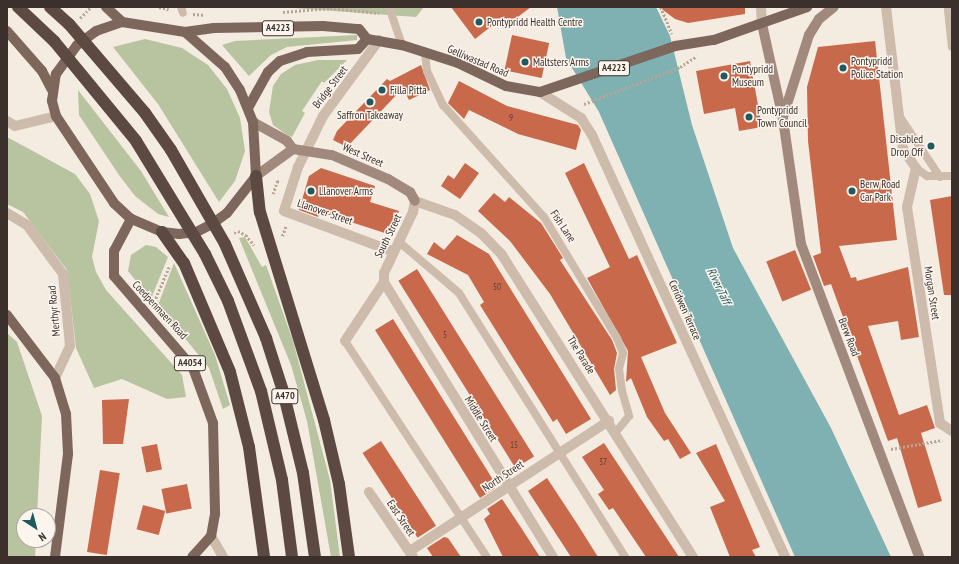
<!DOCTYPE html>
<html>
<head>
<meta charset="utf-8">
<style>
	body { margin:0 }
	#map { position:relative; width:959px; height:564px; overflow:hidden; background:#f4ebe1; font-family:"PT Sans Narrow",sans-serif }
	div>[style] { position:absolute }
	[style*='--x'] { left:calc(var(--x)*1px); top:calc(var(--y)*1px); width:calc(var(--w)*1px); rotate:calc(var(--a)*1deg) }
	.green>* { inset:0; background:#b8c4a0 }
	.water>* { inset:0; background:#7fb0b2 }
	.building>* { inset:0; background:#c8694b; transform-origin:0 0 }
	.path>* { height:2.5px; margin-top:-1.25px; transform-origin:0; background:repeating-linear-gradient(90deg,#b9a596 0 2px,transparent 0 4px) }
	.lane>* { height:8px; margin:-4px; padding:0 4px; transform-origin:4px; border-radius:4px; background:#cdbbac }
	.street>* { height:10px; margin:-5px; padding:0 5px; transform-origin:5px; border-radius:5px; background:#cdbbac }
	.secondary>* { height:10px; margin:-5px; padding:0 5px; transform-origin:5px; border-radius:5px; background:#a18a7d }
	.primary>* { height:10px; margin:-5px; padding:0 5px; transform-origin:5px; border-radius:5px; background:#7d675c }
	.highway>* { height:12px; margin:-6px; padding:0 6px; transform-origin:6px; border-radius:6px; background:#5c4a42 }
	.highway-bridge>* { height:12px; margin:-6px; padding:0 6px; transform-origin:6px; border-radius:6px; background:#5c4a42 }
	.dots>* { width:11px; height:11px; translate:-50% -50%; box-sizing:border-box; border:2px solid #fbf5ee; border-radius:50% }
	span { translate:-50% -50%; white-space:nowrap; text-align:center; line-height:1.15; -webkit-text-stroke:3px #fbf5ee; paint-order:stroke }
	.number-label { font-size:9px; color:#5e3e33 }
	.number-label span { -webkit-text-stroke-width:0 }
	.shield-label span { padding:1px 3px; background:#fbf5ee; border:1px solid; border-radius:3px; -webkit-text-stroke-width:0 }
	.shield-label { font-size:10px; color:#3b302b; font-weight:700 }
	.poi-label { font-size:11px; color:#3b302b }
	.left { translate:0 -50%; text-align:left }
	.right { translate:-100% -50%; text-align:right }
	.street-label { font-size:11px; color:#3b302b }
	.water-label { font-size:12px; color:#1f5a5e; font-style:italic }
	.frame { position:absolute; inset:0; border:8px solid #3b302b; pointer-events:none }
	.north { position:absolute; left:16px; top:508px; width:40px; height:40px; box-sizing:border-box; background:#fbf5ee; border:1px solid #aea6a0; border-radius:50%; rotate:144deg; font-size:11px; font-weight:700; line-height:16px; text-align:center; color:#3b302b }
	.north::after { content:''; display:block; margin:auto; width:14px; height:18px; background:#1f5a5e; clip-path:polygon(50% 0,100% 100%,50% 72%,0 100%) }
</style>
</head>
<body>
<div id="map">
	<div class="green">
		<div style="clip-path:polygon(280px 7px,424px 7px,416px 17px)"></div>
		<div style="clip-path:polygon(357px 35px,357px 40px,287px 47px,271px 55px,249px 76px,222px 45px,235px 41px)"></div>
		<div style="clip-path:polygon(145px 39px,182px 48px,208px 65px,227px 89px,240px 118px,245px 151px,235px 181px,219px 202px,158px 104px,113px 47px)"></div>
		<div style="clip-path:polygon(318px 60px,347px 60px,324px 83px,322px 81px,302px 111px,305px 113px,292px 137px,287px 135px,273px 125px,269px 112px,273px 86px,281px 74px,295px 65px)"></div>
		<div style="clip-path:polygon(78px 90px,141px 171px,169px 217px,158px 214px,135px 196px,119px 175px,79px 115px)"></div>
		<div style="clip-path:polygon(7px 137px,75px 174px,90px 194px,99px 221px,92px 257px,96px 272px,106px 290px,182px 375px,186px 397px,167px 399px,122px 379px,94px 388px,76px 348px,67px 270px,23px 212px,7px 204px)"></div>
		<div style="clip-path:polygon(245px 237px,262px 267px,266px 265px,293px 341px,330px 480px,340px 557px,331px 557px,307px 421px,291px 365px,239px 238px)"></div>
		<div style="clip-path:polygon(146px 245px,156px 247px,168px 257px,151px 299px,128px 271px,131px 255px)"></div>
		<div style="clip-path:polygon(174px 263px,215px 355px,230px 405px,223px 409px,209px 368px,158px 305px)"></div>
		<div style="clip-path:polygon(7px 333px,17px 342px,42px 416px,37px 516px,24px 516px,24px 540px,36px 540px,35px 557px,7px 557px)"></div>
	</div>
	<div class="water">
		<div style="clip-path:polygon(557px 7px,656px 7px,670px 36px,692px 125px,733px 248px,831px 428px,891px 557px,795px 557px,599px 112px,566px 58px)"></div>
	</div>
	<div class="building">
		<div style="clip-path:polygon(451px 7px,531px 7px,503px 28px,498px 21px,475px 39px)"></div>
		<div style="clip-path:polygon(659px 7px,745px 7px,745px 14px,688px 23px,675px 19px)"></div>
		<div style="left:512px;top:35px;width:38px;height:36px;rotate:12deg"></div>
		<div style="clip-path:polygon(875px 41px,897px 240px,839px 246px,851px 278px,856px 277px,857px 281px,908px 267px,919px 337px,901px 340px,898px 321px,868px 326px,899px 415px,927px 405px,935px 428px,921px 433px,942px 501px,918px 508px,897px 438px,888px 441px,831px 284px,824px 286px,813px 256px,821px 253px,808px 141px,807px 87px,818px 47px)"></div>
		<div style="clip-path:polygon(750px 61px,762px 127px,739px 131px,735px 108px,704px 114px,696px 71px)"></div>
		<div style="clip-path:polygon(421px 65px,430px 90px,409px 100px,403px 88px,347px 147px,333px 140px,337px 131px,387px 79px,390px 81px)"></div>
		<div style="clip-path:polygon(459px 81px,507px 106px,578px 125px,581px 130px,576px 150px,518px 134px,469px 110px,464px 119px,448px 103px)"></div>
		<div style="clip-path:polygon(465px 163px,479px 173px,460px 199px,441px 186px,448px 175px,454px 179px)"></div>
		<div style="clip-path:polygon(584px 163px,629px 259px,637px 255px,677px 343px,641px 357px,665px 413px,691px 453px,680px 459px,668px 439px,664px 441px,647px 417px,631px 378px,626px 382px,628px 351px,587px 278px,610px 267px,565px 173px)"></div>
		<div style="clip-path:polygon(321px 168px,375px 186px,370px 202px,399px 211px,393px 230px,394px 236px,320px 212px,318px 217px,299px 210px,309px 176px)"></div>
		<div style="clip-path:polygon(494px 193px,505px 202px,509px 197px,541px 223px,563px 258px,560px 260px,612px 340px,617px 353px,614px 369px,616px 390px,610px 395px,550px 294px,510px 241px,478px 211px)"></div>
		<div style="clip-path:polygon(952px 196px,952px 295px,944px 295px,930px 200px)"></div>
		<div style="clip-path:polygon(457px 235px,489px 254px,591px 419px,566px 434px,557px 419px,553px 422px,480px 305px,484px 302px,468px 275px,427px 254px,434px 242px,444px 250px)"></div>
		<div style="left:795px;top:250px;width:43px;height:31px;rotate:68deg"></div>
		<div style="left:417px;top:269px;width:221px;height:22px;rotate:58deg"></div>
		<div style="clip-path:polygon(393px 319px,495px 483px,495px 488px,480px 498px,375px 330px)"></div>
		<div style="clip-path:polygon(129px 399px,123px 444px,103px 444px,102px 400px)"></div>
		<div style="left:381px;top:441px;width:101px;height:22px;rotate:57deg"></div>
		<div style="clip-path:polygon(604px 443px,660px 528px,679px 557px,646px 557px,613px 508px,609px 510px,598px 494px,604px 490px,582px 457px)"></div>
		<div style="left:157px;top:444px;width:26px;height:16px;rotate:79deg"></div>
		<div style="clip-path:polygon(716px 444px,760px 547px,752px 550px,756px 557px,730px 557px,710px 507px,725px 501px,696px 453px)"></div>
		<div style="left:100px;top:470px;width:20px;height:83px;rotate:9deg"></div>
		<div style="clip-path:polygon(547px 478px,576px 522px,598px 557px,571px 557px,528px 491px)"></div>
		<div style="left:187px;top:484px;width:25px;height:26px;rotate:79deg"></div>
		<div style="clip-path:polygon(502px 499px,520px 526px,540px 557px,503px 557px,484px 519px,490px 514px,487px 509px)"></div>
		<div style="left:143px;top:505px;width:23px;height:25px;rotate:15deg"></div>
		<div style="clip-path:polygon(444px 537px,448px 538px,461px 557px,433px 557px,427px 548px)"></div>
	</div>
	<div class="path">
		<div style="--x:159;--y:7;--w:12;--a:14"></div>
		<div style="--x:661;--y:7;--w:29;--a:68"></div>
		<div style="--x:283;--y:12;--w:47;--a:-4.9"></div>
		<div style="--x:330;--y:8;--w:49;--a:5.8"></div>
		<div style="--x:193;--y:14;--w:11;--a:5"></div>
		<div style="--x:80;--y:18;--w:14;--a:-45"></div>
		<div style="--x:584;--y:104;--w:103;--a:-21.1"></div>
		<div style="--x:680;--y:67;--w:20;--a:-33"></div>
		<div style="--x:273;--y:194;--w:14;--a:-73"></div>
		<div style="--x:277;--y:181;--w:4;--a:14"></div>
		<div style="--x:234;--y:233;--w:4;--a:-27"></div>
		<div style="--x:238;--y:231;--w:9;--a:27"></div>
		<div style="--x:246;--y:235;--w:13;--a:51"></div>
		<div style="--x:282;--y:236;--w:11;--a:-68"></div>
		<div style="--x:154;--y:302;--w:39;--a:-67"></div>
		<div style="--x:891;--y:449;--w:52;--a:-10"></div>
	</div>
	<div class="lane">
		<div style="--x:181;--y:7;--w:6;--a:72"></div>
		<div style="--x:389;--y:7;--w:40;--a:71.1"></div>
		<div style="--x:952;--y:7;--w:5;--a:143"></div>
		<div style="--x:948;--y:10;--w:37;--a:84"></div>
		<div style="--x:425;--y:53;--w:18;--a:84"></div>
		<div style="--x:427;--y:71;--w:38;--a:65"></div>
		<div style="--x:443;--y:105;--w:151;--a:48"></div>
		<div style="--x:544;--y:217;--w:141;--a:58.9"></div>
		<div style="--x:617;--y:338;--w:16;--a:68"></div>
		<div style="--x:623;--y:353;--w:16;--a:104"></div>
		<div style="--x:619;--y:369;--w:22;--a:82"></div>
		<div style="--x:622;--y:391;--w:26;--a:74"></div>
		<div style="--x:629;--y:416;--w:21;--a:129"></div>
		<div style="--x:900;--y:117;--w:72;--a:56.3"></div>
		<div style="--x:916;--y:168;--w:14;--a:36"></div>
		<div style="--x:927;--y:176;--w:25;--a:0"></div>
		<div style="--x:398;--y:241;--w:80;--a:40.4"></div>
		<div style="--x:459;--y:293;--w:312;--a:57.8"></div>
		<div style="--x:345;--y:341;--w:258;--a:56.7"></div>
	</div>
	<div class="street">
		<div style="--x:761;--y:7;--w:17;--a:87"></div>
		<div style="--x:886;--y:7;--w:143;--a:83.2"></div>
		<div style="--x:903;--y:149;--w:23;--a:56"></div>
		<div style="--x:916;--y:168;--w:40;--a:103"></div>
		<div style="--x:907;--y:207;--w:219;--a:81.3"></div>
		<div style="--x:940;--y:423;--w:14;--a:34"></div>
		<div style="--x:379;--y:40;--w:94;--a:126.4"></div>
		<div style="--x:323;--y:116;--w:57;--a:116.1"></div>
		<div style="--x:298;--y:167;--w:46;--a:107.7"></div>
		<div style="--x:284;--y:211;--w:117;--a:20.4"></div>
		<div style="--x:540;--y:92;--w:49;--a:32.4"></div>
		<div style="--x:581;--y:118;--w:20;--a:57"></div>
		<div style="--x:592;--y:135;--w:464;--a:65.4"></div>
		<div style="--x:7;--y:121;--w:9;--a:32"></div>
		<div style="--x:15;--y:126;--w:42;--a:-13.7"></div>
		<div style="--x:7;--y:213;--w:23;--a:31"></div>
		<div style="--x:27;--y:225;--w:61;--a:53.7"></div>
		<div style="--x:63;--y:274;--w:72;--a:84.4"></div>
		<div style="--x:70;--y:346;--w:35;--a:115"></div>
		<div style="--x:345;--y:341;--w:71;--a:-56.5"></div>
		<div style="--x:369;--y:492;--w:78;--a:55.9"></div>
		<div style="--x:211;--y:536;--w:24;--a:60"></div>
		<div style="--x:410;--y:551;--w:238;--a:-33.2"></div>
		<div style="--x:553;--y:557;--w:323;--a:-121.6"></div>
		<div style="--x:384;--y:282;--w:9;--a:-90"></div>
		<div style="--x:384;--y:273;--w:68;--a:-64.6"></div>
		<div style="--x:413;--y:212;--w:11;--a:-80"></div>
		<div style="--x:415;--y:201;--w:42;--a:19.3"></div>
		<div style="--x:455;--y:215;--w:33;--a:35"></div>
		<div style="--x:482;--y:234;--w:29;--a:46"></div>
		<div style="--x:502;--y:255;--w:357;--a:57.7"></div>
	</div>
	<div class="secondary">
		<div style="--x:762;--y:24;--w:97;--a:77.5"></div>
		<div style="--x:783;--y:119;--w:126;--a:81.8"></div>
		<div style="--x:801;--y:244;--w:335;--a:69.3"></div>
		<div style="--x:783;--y:117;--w:86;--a:-72.4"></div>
		<div style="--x:809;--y:35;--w:19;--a:-58"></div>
		<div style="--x:819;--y:19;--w:19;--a:-39"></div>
		<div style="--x:253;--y:122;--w:39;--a:29"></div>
		<div style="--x:287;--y:141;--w:10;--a:53"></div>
		<div style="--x:293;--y:149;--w:39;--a:9"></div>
		<div style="--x:332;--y:155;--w:61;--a:23.2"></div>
		<div style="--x:388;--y:179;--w:26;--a:31"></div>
		<div style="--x:410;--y:192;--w:10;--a:61"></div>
		<div style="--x:256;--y:176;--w:46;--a:-36.1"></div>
	</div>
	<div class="primary">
		<div style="--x:106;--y:7;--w:22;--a:43"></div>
		<div style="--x:7;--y:31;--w:53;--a:48.8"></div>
		<div style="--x:42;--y:71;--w:21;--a:62"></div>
		<div style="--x:185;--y:32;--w:53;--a:41.2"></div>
		<div style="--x:225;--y:67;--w:27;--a:57"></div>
		<div style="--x:240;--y:90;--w:35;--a:68"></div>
		<div style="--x:253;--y:122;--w:54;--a:86.8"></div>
		<div style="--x:256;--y:176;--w:47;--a:128.1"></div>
		<div style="--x:227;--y:213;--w:19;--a:144"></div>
		<div style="--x:212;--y:224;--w:18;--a:153"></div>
		<div style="--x:196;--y:232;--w:17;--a:173"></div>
		<div style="--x:179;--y:234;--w:17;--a:-173"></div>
		<div style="--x:162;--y:232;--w:34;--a:-157"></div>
		<div style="--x:131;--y:219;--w:23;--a:-137"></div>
		<div style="--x:114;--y:203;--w:105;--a:-123.7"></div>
		<div style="--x:56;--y:116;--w:16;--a:-105"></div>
		<div style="--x:52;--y:101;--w:27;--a:-82"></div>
		<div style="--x:56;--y:74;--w:36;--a:-54"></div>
		<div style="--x:77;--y:45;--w:24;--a:-36"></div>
		<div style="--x:96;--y:31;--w:28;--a:-19"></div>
		<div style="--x:122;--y:22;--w:64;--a:9"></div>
		<div style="--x:185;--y:32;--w:29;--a:-8"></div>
		<div style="--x:214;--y:28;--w:109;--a:-1.1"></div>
		<div style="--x:323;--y:26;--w:36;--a:5"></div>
		<div style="--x:359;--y:29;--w:13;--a:51"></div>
		<div style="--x:367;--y:39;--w:36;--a:10"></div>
		<div style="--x:402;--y:45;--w:59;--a:17.8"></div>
		<div style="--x:458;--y:63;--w:53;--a:25.6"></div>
		<div style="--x:506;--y:86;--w:35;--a:10"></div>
		<div style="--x:540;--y:92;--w:143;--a:-18.8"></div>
		<div style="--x:675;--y:46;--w:39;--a:-9"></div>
		<div style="--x:714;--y:40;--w:99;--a:-19.5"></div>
		<div style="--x:248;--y:108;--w:41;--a:-60.9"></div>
		<div style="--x:268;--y:72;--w:16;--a:-43"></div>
		<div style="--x:280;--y:61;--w:28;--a:-18"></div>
		<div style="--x:307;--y:52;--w:51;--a:-3.4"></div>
		<div style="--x:358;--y:49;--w:13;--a:-48"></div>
		<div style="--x:131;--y:219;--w:36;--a:118"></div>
		<div style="--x:114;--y:251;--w:25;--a:90"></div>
		<div style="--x:114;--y:276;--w:121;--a:49.3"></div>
		<div style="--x:193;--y:368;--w:59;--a:70"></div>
		<div style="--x:213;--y:423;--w:91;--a:88.7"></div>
		<div style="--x:215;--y:514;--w:22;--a:100"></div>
		<div style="--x:211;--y:536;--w:28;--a:132"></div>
		<div style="--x:7;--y:315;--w:79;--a:52.7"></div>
		<div style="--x:55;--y:378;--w:38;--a:73"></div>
		<div style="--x:66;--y:414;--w:40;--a:87.1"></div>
		<div style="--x:68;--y:454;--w:104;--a:97.2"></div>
	</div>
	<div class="highway">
		<div style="--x:18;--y:7;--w:50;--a:43.4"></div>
		<div style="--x:50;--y:7;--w:25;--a:42"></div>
		<div style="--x:256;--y:176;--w:36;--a:84"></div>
		<div style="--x:260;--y:212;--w:218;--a:72.9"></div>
		<div style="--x:324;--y:420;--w:66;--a:76.8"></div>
		<div style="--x:339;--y:484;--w:74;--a:82.2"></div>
		<div style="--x:162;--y:232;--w:38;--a:55"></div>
		<div style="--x:184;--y:263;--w:118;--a:67.1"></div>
		<div style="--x:230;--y:372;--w:77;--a:75.8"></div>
		<div style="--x:249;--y:447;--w:111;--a:82.2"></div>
		<div style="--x:225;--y:244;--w:103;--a:66.4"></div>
		<div style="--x:266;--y:338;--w:56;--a:72.2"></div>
		<div style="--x:283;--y:391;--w:84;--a:76.3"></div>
		<div style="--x:303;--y:473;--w:85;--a:81.9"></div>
		<div style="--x:205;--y:254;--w:52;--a:63.9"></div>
		<div style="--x:228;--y:301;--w:96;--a:69.9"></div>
		<div style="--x:261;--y:391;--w:91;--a:76.7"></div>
		<div style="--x:282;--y:480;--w:78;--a:82.6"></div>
	</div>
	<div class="highway-bridge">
		<div style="--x:69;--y:24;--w:117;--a:49.5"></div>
		<div style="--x:145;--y:113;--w:45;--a:54.9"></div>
		<div style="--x:171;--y:150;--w:108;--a:60.1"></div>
		<div style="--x:54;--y:41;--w:129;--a:50.6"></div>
		<div style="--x:136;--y:141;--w:132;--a:58.6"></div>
	</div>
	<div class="dots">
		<div style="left:479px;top:22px;background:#1f5a5e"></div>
		<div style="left:525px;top:62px;background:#1f5a5e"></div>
		<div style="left:843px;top:68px;background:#1f5a5e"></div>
		<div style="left:724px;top:76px;background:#1f5a5e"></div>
		<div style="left:382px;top:90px;background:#1f5a5e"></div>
		<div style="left:370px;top:102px;background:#1f5a5e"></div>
		<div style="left:749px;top:117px;background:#1f5a5e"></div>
		<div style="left:931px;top:146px;background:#1f5a5e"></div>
		<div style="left:311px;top:191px;background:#1f5a5e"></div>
		<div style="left:852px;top:191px;background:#1f5a5e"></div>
	</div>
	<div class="number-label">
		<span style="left:511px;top:118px">9</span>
		<span style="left:497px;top:287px">50</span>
		<span style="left:445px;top:335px">5</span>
		<span style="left:514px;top:445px">15</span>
		<span style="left:603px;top:462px">37</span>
	</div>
	<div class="shield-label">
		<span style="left:278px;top:28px">A4223</span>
		<span style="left:614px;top:68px">A4223</span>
		<span style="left:190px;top:363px">A4054</span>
		<span style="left:285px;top:396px">A470</span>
	</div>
	<div class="poi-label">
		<span class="left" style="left:487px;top:22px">Pontypridd Health Centre</span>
		<span class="left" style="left:533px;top:62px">Maltsters Arms</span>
		<span class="left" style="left:851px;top:68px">Pontypridd<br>Police Station</span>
		<span class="left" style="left:732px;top:76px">Pontypridd<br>Museum</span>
		<span class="left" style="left:390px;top:90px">Filla Pitta</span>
		<span class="left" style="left:757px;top:117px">Pontypridd<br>Town Council</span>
		<span style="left:370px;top:115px">Saffron Takeaway</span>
		<span class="right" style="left:923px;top:146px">Disabled<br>Drop Off</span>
		<span class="left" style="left:860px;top:191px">Berw Road<br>Car Park</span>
		<span class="left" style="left:319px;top:191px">Llanover Arms</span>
	</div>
	<div class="street-label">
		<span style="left:478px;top:61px;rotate:23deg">Gelliwastad Road</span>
		<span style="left:330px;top:87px;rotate:-53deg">Bridge Street</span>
		<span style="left:363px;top:155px;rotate:24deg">West Street</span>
		<span style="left:325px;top:212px;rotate:19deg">Llanover Street</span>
		<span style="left:563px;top:226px;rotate:56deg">Fish Lane</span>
		<span style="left:388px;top:236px;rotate:-64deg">South Street</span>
		<span style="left:932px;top:293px;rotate:81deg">Morgan Street</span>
		<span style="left:160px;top:310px;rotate:47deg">Coedpenmaen Road</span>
		<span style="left:685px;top:310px;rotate:66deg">Ceridwen Terrace</span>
		<span style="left:54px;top:311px;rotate:-95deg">Merthyr Road</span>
		<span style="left:849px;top:337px;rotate:69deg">Berw Road</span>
		<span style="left:581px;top:355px;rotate:58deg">The Parade</span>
		<span style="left:481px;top:419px;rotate:58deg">Middle Street</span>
		<span style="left:503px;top:476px;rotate:-34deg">North Street</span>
		<span style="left:401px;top:518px;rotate:56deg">East Street</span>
	</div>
	<div class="water-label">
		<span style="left:719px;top:286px;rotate:64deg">River Taff</span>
	</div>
	<div class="frame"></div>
	<div class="north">N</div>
</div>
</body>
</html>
